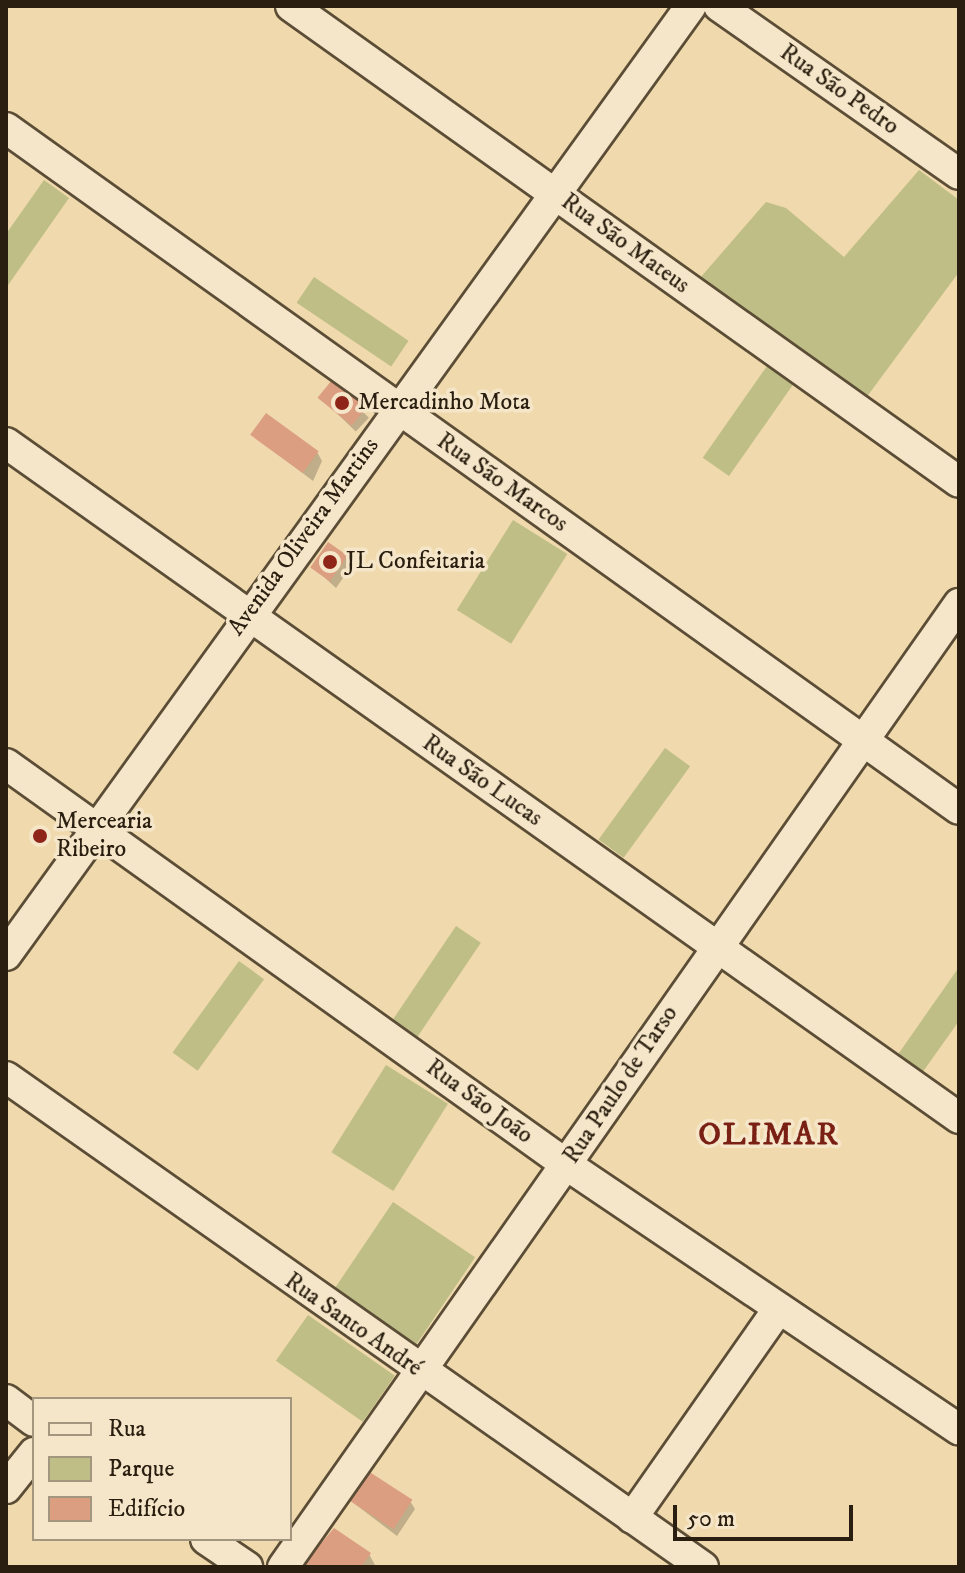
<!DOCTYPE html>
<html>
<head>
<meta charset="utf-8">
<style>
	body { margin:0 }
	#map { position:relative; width:965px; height:1573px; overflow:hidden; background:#f0d9ac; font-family:"IM FELL DW Pica",serif }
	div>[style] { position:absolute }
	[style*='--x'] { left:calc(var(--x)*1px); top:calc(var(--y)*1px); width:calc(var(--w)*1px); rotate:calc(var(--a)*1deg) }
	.green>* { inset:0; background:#bebe86; transform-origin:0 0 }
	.shadow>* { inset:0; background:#0003; transform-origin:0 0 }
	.building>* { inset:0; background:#db9e80; transform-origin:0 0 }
	.roads { filter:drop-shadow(2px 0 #5b4d36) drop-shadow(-2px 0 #5b4d36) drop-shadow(0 2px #5b4d36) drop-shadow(0 -2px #5b4d36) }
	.street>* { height:30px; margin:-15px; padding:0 15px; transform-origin:15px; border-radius:15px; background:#f5e6c9 }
	.dots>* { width:22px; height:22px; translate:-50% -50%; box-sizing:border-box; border:4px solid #f5e6c9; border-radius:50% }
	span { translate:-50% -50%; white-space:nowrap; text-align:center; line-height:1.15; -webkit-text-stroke:7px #f5e6c9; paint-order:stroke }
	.street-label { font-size:24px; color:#291e0f }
	.poi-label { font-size:24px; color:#291e0f }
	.left { translate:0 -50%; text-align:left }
	.district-label { font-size:32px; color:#7a1f14; font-weight:700; letter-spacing:2px }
	.frame { position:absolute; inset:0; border:8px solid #291e0f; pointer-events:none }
	.legend { position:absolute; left:32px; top:1397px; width:260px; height:144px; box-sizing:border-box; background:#f5e6c9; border:2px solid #a3967f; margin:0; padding:10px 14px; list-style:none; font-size:24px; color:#291e0f }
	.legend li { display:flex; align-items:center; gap:16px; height:40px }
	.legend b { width:40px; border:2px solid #a3967f }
	.scale { position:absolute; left:673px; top:1505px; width:180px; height:36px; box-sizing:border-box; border:4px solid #291e0f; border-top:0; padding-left:10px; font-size:24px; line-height:28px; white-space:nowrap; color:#291e0f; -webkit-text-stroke:6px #f5e6c9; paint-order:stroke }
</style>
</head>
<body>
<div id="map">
	<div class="green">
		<div style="clip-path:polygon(919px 170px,959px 200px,959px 272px,863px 402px,700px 278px,766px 202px,786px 208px,844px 257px)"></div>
		<div style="clip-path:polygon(44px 180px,69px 198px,6px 288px,6px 234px)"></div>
		<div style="left:314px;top:277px;width:114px;height:31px;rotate:34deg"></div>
		<div style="left:767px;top:366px;width:32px;height:112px;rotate:35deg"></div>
		<div style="left:513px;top:520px;width:64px;height:106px;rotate:32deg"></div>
		<div style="left:665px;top:748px;width:31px;height:113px;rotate:36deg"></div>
		<div style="left:456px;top:926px;width:30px;height:113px;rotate:34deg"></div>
		<div style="left:239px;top:961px;width:31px;height:113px;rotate:36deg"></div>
		<div style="clip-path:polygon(957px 970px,959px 1021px,917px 1080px,892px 1063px)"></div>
		<div style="left:386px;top:1065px;width:73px;height:103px;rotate:32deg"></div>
		<div style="left:393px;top:1202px;width:99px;height:107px;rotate:34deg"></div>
		<div style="left:308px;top:1315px;width:106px;height:56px;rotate:35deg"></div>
	</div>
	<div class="shadow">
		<div style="left:333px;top:383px;width:50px;height:19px;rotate:44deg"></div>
		<div style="clip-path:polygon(254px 436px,317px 452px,322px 461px,313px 481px)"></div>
		<div style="clip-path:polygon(347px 557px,352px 565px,336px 588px,314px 568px)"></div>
		<div style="clip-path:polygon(351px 1501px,410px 1501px,415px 1509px,397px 1536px)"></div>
		<div style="clip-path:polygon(369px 1554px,376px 1567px,304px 1567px)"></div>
	</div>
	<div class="building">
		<div style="left:332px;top:380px;width:44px;height:23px;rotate:39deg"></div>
		<div style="left:266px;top:413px;width:65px;height:27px;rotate:36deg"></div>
		<div style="left:328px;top:542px;width:24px;height:31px;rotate:35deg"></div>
		<div style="left:368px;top:1471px;width:53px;height:35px;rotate:33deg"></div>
		<div style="clip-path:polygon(334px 1528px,371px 1553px,361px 1567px,301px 1567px)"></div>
	</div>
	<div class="roads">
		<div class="street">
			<div style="--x:291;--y:6;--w:820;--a:35.47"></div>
			<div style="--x:719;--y:6;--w:293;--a:35"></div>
			<div style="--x:6;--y:128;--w:1171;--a:35.55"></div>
			<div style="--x:6;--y:443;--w:1168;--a:35.31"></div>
			<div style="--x:6;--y:764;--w:690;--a:35.56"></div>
			<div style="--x:567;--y:1165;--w:473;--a:34"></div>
			<div style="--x:6;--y:955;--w:1170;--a:-54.18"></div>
			<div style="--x:6;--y:1077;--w:852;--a:35.11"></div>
			<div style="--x:6;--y:1400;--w:35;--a:37"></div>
			<div style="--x:6;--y:1488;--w:45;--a:-51.3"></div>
			<div style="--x:632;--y:1518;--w:256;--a:-55"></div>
			<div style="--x:206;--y:1539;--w:50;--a:34.3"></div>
			<div style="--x:283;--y:1567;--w:1177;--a:-54.93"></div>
		</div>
	</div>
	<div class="dots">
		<div style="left:342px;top:403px;background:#8f2418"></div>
		<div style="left:330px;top:562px;background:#8f2418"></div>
		<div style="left:40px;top:836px;background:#8f2418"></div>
	</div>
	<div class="street-label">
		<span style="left:839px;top:90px;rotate:35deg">Rua São Pedro</span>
		<span style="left:625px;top:244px;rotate:36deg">Rua São Mateus</span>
		<span style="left:502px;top:483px;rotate:35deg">Rua São Marcos</span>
		<span style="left:304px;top:537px;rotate:-54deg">Avenida Oliveira Martins</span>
		<span style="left:482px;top:781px;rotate:35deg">Rua São Lucas</span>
		<span style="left:621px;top:1085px;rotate:-56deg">Rua Paulo de Tarso</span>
		<span style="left:479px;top:1102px;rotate:36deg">Rua São João</span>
		<span style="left:353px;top:1325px;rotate:35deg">Rua Santo André</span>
	</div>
	<div class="poi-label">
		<span class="left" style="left:358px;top:403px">Mercadinho Mota</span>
		<span class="left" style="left:346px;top:562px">JL Confeitaria</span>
		<span class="left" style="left:56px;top:836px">Mercearia<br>Ribeiro</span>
	</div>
	<div class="district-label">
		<span style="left:769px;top:1135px">OLIMAR</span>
	</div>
	<div class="frame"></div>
	<ul class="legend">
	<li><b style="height:10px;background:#f5e6c9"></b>Rua</li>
	<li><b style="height:22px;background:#bebe86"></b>Parque</li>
	<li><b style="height:22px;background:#db9e80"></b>Edifício</li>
	</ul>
	<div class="scale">50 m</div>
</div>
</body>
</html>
